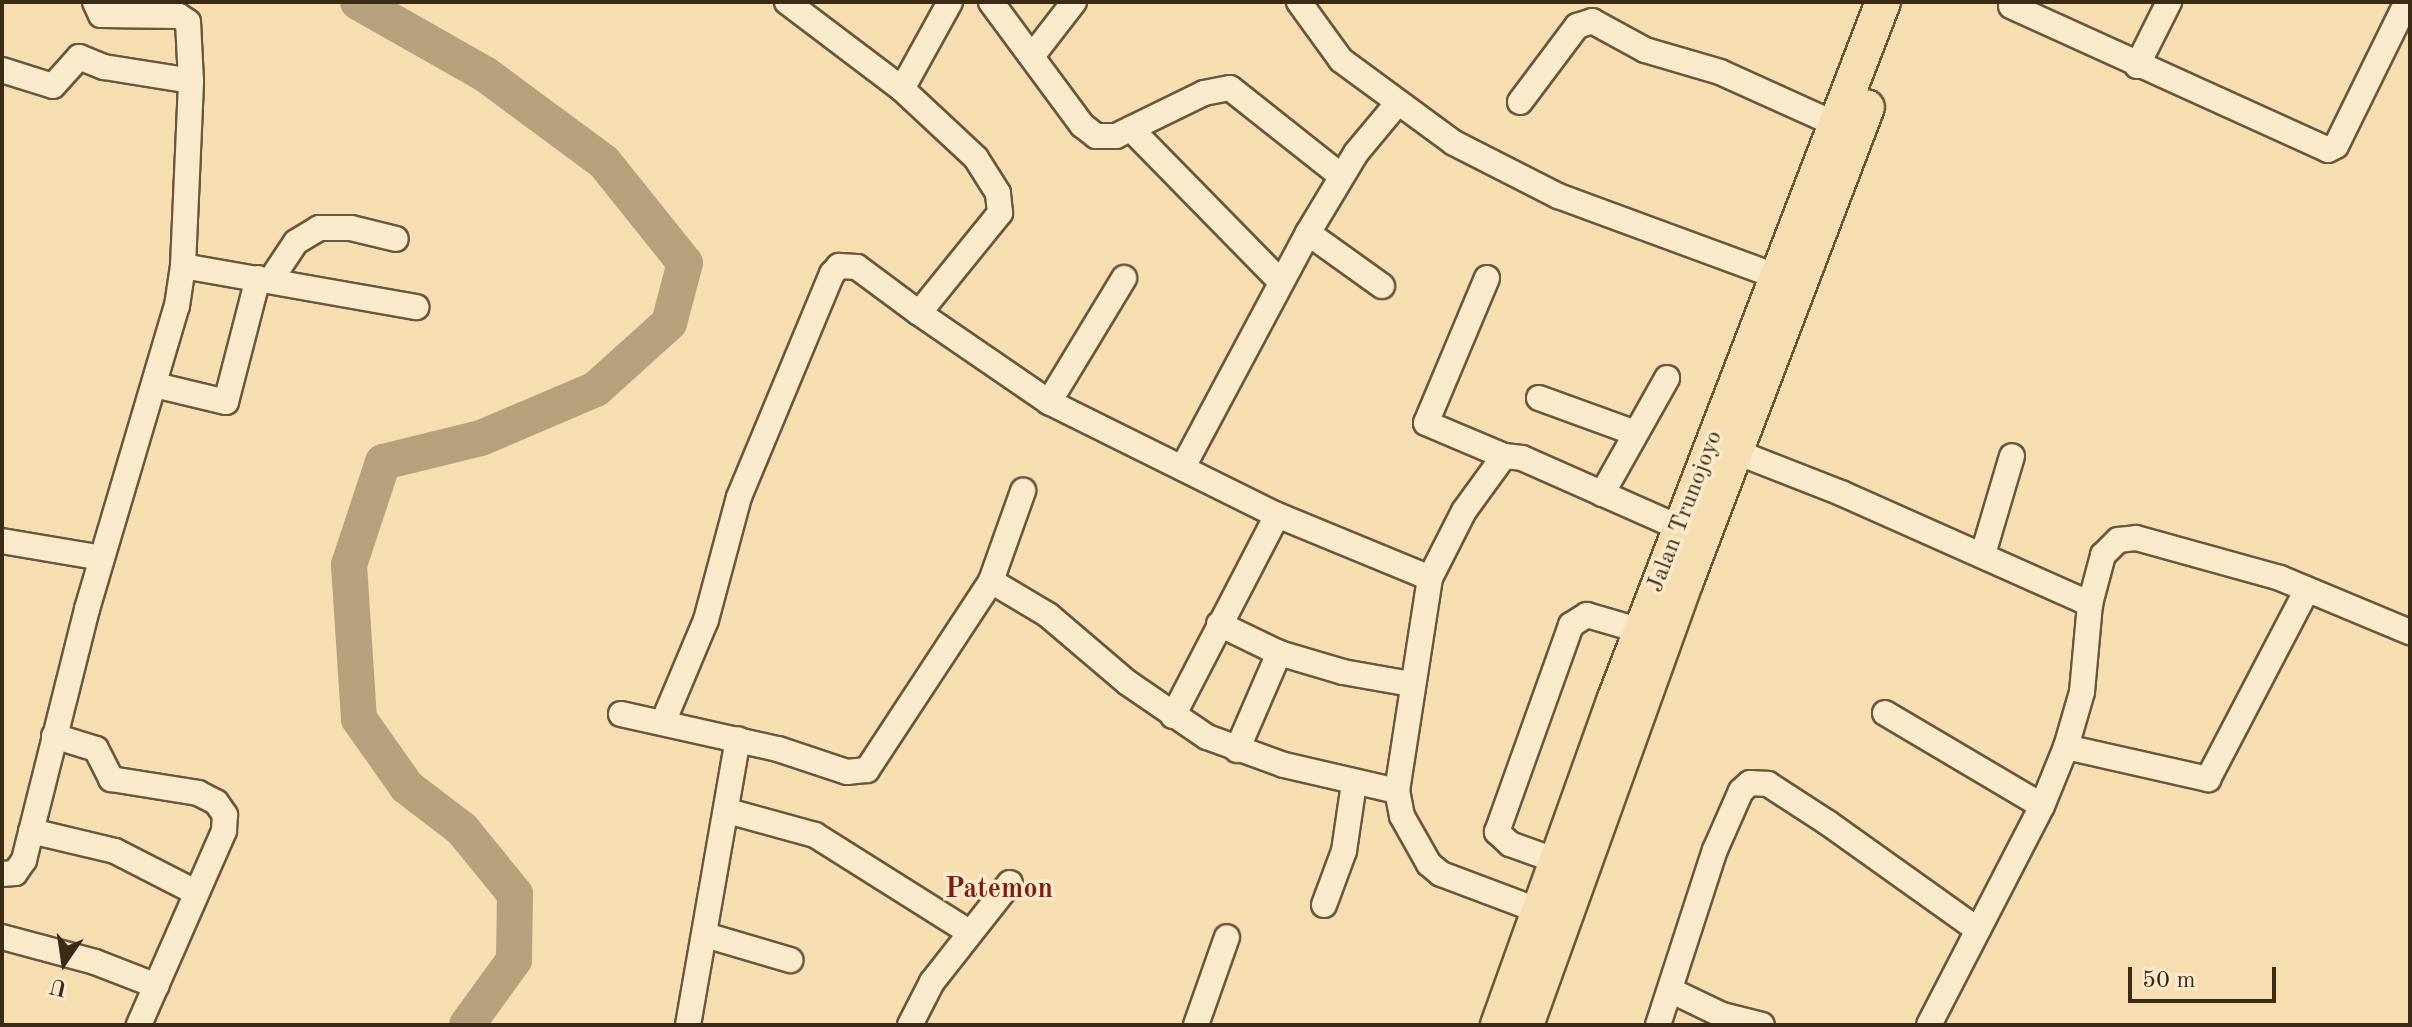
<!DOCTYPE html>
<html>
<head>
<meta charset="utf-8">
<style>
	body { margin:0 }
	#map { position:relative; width:2412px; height:1027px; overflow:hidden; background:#f6deb0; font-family:"Old Standard TT",serif }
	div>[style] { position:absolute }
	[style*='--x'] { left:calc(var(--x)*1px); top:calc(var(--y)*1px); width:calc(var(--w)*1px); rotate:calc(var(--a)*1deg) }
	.river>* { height:36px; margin:-18px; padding:0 18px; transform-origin:18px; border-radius:18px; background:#b6a17c }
	.roads { filter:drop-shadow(2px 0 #69573c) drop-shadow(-2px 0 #69573c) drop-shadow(0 2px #69573c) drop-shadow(0 -2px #69573c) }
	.minor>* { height:24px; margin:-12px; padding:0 12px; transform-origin:12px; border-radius:12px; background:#f9eacc }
	.highway>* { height:34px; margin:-17px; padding:0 17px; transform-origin:17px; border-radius:17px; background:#f6deb0 }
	span { translate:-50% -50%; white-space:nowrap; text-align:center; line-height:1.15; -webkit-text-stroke:7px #f9eacc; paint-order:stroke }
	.street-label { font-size:24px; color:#3a2a16 }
	.quarter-label { font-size:28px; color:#7a1f14; font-weight:700 }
	.frame { position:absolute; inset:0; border:4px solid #3a2a16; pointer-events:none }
	.north { position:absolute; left:24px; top:923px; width:80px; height:80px; -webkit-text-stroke:6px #f9eacc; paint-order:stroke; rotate:193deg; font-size:22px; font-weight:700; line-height:32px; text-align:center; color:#3a2a16 }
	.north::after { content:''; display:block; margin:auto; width:28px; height:36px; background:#3a2a16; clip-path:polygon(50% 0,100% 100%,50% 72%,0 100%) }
	.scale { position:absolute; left:2128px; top:967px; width:148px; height:36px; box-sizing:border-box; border:4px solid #3a2a16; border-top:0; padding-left:10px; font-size:24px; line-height:28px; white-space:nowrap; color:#3a2a16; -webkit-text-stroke:6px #f9eacc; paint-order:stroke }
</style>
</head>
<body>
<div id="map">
	<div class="river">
		<div style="--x:358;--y:2;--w:146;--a:29.6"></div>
		<div style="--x:485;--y:74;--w:148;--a:36.5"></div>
		<div style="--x:604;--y:162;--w:129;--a:51.3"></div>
		<div style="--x:685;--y:263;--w:62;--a:104.9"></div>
		<div style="--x:669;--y:323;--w:98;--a:137.9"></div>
		<div style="--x:596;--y:389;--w:125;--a:156.9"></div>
		<div style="--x:481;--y:438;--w:101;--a:166.2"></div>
		<div style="--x:383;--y:462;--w:108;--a:108.3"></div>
		<div style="--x:349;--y:565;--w:154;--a:86.3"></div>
		<div style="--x:359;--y:719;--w:83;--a:54.8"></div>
		<div style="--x:407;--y:787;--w:69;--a:37.4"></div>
		<div style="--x:462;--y:829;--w:84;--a:50.8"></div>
		<div style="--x:515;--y:894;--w:66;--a:90.9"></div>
		<div style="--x:514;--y:960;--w:80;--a:125.9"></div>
	</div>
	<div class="roads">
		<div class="minor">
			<div style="--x:787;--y:2;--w:144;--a:37.1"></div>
			<div style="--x:902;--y:89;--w:99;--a:-61.1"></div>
			<div style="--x:991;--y:2;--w:153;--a:53.5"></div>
			<div style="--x:1082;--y:125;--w:18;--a:38"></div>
			<div style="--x:1096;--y:136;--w:20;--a:0"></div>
			<div style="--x:1116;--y:136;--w:98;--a:-26"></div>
			<div style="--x:1204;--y:93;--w:26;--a:-11"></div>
			<div style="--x:1230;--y:88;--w:142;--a:38.4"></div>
			<div style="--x:1299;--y:2;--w:72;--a:54.1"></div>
			<div style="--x:1341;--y:60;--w:140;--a:36.3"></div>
			<div style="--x:1454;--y:143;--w:117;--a:27"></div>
			<div style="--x:1558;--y:196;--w:232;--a:20.2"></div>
			<div style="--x:2011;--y:6;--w:348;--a:24.4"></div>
			<div style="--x:2328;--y:150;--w:9;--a:-27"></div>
			<div style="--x:2336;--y:146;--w:161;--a:-63.8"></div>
			<div style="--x:1033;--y:55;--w:67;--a:-52.3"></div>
			<div style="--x:2137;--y:66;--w:72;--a:-63.4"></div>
			<div style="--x:2;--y:70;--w:53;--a:17.4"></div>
			<div style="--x:53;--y:86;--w:39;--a:-48"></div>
			<div style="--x:79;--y:57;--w:27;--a:22"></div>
			<div style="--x:104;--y:67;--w:88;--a:9.1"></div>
			<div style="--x:1520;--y:102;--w:95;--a:-53.1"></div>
			<div style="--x:1577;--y:26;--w:16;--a:-18"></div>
			<div style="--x:1592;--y:21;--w:60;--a:28.7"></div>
			<div style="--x:1645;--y:50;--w:78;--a:16.3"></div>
			<div style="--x:1720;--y:72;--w:126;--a:24.3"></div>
			<div style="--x:1131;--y:129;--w:214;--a:45.6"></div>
			<div style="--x:1308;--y:233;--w:91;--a:35.6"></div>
			<div style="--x:183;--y:266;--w:237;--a:10"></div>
			<div style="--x:1487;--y:278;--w:157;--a:112.8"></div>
			<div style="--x:1426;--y:423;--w:85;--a:22.9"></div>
			<div style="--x:270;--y:281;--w:47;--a:-56.3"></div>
			<div style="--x:296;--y:242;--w:27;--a:-31"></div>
			<div style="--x:319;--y:228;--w:32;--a:0"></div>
			<div style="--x:351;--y:228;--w:46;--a:13.7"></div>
			<div style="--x:919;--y:313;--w:158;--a:34.4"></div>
			<div style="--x:1049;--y:402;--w:254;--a:26.4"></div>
			<div style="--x:1277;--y:515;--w:165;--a:22.4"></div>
			<div style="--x:155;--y:385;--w:73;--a:13.5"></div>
			<div style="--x:226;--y:402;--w:128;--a:-75.5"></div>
			<div style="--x:1539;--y:398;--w:102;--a:20"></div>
			<div style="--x:1049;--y:402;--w:145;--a:-58.8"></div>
			<div style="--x:1721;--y:446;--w:129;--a:21.4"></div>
			<div style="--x:1841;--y:493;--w:273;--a:24"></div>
			<div style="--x:2090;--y:604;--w:88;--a:95.2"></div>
			<div style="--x:2082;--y:692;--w:57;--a:106.2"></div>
			<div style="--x:2066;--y:747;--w:64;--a:112.1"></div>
			<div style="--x:2042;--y:806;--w:246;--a:117.3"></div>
			<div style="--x:1183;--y:467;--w:265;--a:-61.9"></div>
			<div style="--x:1308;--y:233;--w:93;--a:-59"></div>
			<div style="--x:1356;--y:153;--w:62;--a:-50.2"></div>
			<div style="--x:1602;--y:494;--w:133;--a:-60.7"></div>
			<div style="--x:2;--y:541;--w:101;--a:9.6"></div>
			<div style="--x:1983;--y:554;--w:102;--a:-73.5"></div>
			<div style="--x:991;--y:581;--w:66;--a:30.8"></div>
			<div style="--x:1048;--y:615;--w:105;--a:40.4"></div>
			<div style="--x:1128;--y:683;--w:96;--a:34.4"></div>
			<div style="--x:1207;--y:737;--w:82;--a:20"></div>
			<div style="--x:1284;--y:765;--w:116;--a:13"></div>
			<div style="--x:2090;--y:604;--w:51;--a:-75.1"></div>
			<div style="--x:2103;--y:555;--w:21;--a:-45"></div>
			<div style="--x:2118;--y:540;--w:18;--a:-6"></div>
			<div style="--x:2136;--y:538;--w:149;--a:15.5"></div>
			<div style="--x:2280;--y:578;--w:141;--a:22.6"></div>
			<div style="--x:1219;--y:624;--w:67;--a:25.8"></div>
			<div style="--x:1279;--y:653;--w:67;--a:16.5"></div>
			<div style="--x:1343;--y:672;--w:69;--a:10"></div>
			<div style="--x:1885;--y:713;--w:182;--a:30.6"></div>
			<div style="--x:621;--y:714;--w:161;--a:12.6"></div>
			<div style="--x:778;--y:749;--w:73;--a:18.4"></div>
			<div style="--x:847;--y:772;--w:20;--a:-6"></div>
			<div style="--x:867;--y:770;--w:226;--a:-56.7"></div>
			<div style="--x:991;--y:581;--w:96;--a:-70.4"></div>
			<div style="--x:1173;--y:716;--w:226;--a:-62.6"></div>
			<div style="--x:664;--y:720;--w:108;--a:-67.2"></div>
			<div style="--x:706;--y:620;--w:127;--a:-75"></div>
			<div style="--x:739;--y:497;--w:242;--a:-67.4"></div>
			<div style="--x:832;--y:274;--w:11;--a:-49"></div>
			<div style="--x:839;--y:266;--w:18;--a:3"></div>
			<div style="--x:857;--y:267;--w:77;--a:36.6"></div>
			<div style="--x:919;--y:313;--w:129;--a:-51"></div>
			<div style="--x:1000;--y:213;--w:20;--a:-96"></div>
			<div style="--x:998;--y:193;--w:41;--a:-122.2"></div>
			<div style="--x:976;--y:158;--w:101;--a:-137"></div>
			<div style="--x:54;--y:736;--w:44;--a:17.2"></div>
			<div style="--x:96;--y:749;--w:34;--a:63"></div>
			<div style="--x:111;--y:779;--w:88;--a:9.1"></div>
			<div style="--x:198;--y:793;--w:20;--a:27"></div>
			<div style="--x:216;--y:802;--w:16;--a:55"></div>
			<div style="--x:225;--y:815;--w:16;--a:94"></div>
			<div style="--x:224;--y:831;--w:212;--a:113.7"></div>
			<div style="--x:2066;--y:747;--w:146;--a:12.7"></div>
			<div style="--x:2208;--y:779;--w:213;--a:-62.4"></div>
			<div style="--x:1237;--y:750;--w:106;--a:-66.6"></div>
			<div style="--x:728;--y:811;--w:90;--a:15.4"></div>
			<div style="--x:815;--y:835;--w:182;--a:32.2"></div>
			<div style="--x:31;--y:831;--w:86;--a:13.4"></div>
			<div style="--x:115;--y:851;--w:90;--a:27.1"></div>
			<div style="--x:1571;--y:866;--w:65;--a:-160.2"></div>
			<div style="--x:1510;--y:844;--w:18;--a:-137"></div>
			<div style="--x:1497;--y:832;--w:220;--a:-70.3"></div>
			<div style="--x:1571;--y:625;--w:19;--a:-32"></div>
			<div style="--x:1587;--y:615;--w:72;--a:16.2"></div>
			<div style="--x:2;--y:874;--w:13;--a:-4"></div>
			<div style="--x:15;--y:873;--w:16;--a:-55"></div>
			<div style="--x:24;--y:860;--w:259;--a:-75.9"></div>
			<div style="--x:87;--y:609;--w:316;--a:-73.5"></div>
			<div style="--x:177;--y:306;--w:40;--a:-81.5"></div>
			<div style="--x:183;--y:266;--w:185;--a:-87.5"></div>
			<div style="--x:191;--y:81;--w:59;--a:-92.9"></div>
			<div style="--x:188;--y:22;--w:11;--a:-146"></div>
			<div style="--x:179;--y:16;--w:78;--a:-179.3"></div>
			<div style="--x:101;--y:15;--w:14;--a:-115"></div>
			<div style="--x:1324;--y:905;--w:58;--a:-69.7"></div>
			<div style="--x:1344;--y:851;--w:69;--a:-81.6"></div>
			<div style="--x:1537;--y:910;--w:103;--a:-159.4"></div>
			<div style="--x:1441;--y:874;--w:16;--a:-140"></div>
			<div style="--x:1429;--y:864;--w:55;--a:-119.4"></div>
			<div style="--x:1402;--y:816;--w:25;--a:-101"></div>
			<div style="--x:1397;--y:791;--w:216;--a:-81.2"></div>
			<div style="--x:1430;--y:578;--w:75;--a:-63.1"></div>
			<div style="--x:1464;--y:511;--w:68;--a:-54"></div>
			<div style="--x:1504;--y:456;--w:18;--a:6"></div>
			<div style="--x:1522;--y:458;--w:173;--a:23.9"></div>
			<div style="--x:705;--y:935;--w:89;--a:16.4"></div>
			<div style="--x:2;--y:937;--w:96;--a:15"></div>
			<div style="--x:95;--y:962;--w:66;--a:21.2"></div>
			<div style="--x:1670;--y:990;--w:58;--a:25.7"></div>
			<div style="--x:1722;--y:1015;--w:41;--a:14"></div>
			<div style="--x:688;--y:1025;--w:290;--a:-80.1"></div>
			<div style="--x:910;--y:1025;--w:48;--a:-62.9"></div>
			<div style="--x:932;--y:982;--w:126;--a:-51.8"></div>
			<div style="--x:1196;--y:1025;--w:93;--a:-70.6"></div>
			<div style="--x:1658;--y:1025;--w:184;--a:-72"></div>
			<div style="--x:1715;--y:850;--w:64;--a:-66.2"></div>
			<div style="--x:1741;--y:791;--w:12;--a:-42"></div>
			<div style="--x:1750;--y:783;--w:18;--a:3"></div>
			<div style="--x:1768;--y:784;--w:72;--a:33"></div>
			<div style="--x:1828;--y:823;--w:184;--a:35.5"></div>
		</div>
		<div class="highway">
			<div style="--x:1498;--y:1025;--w:344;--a:-70.3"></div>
			<div style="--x:1614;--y:701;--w:749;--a:-68.95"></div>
			<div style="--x:1526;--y:1025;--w:472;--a:-70.2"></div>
			<div style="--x:1686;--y:581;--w:507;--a:-69.1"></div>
		</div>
	</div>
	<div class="street-label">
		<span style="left:1686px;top:512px;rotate:-69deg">Jalan Trunojoyo</span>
	</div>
	<div class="quarter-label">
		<span style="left:999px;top:890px">Patemon</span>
	</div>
	<div class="frame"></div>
	<div class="north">U</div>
	<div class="scale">50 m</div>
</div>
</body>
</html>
